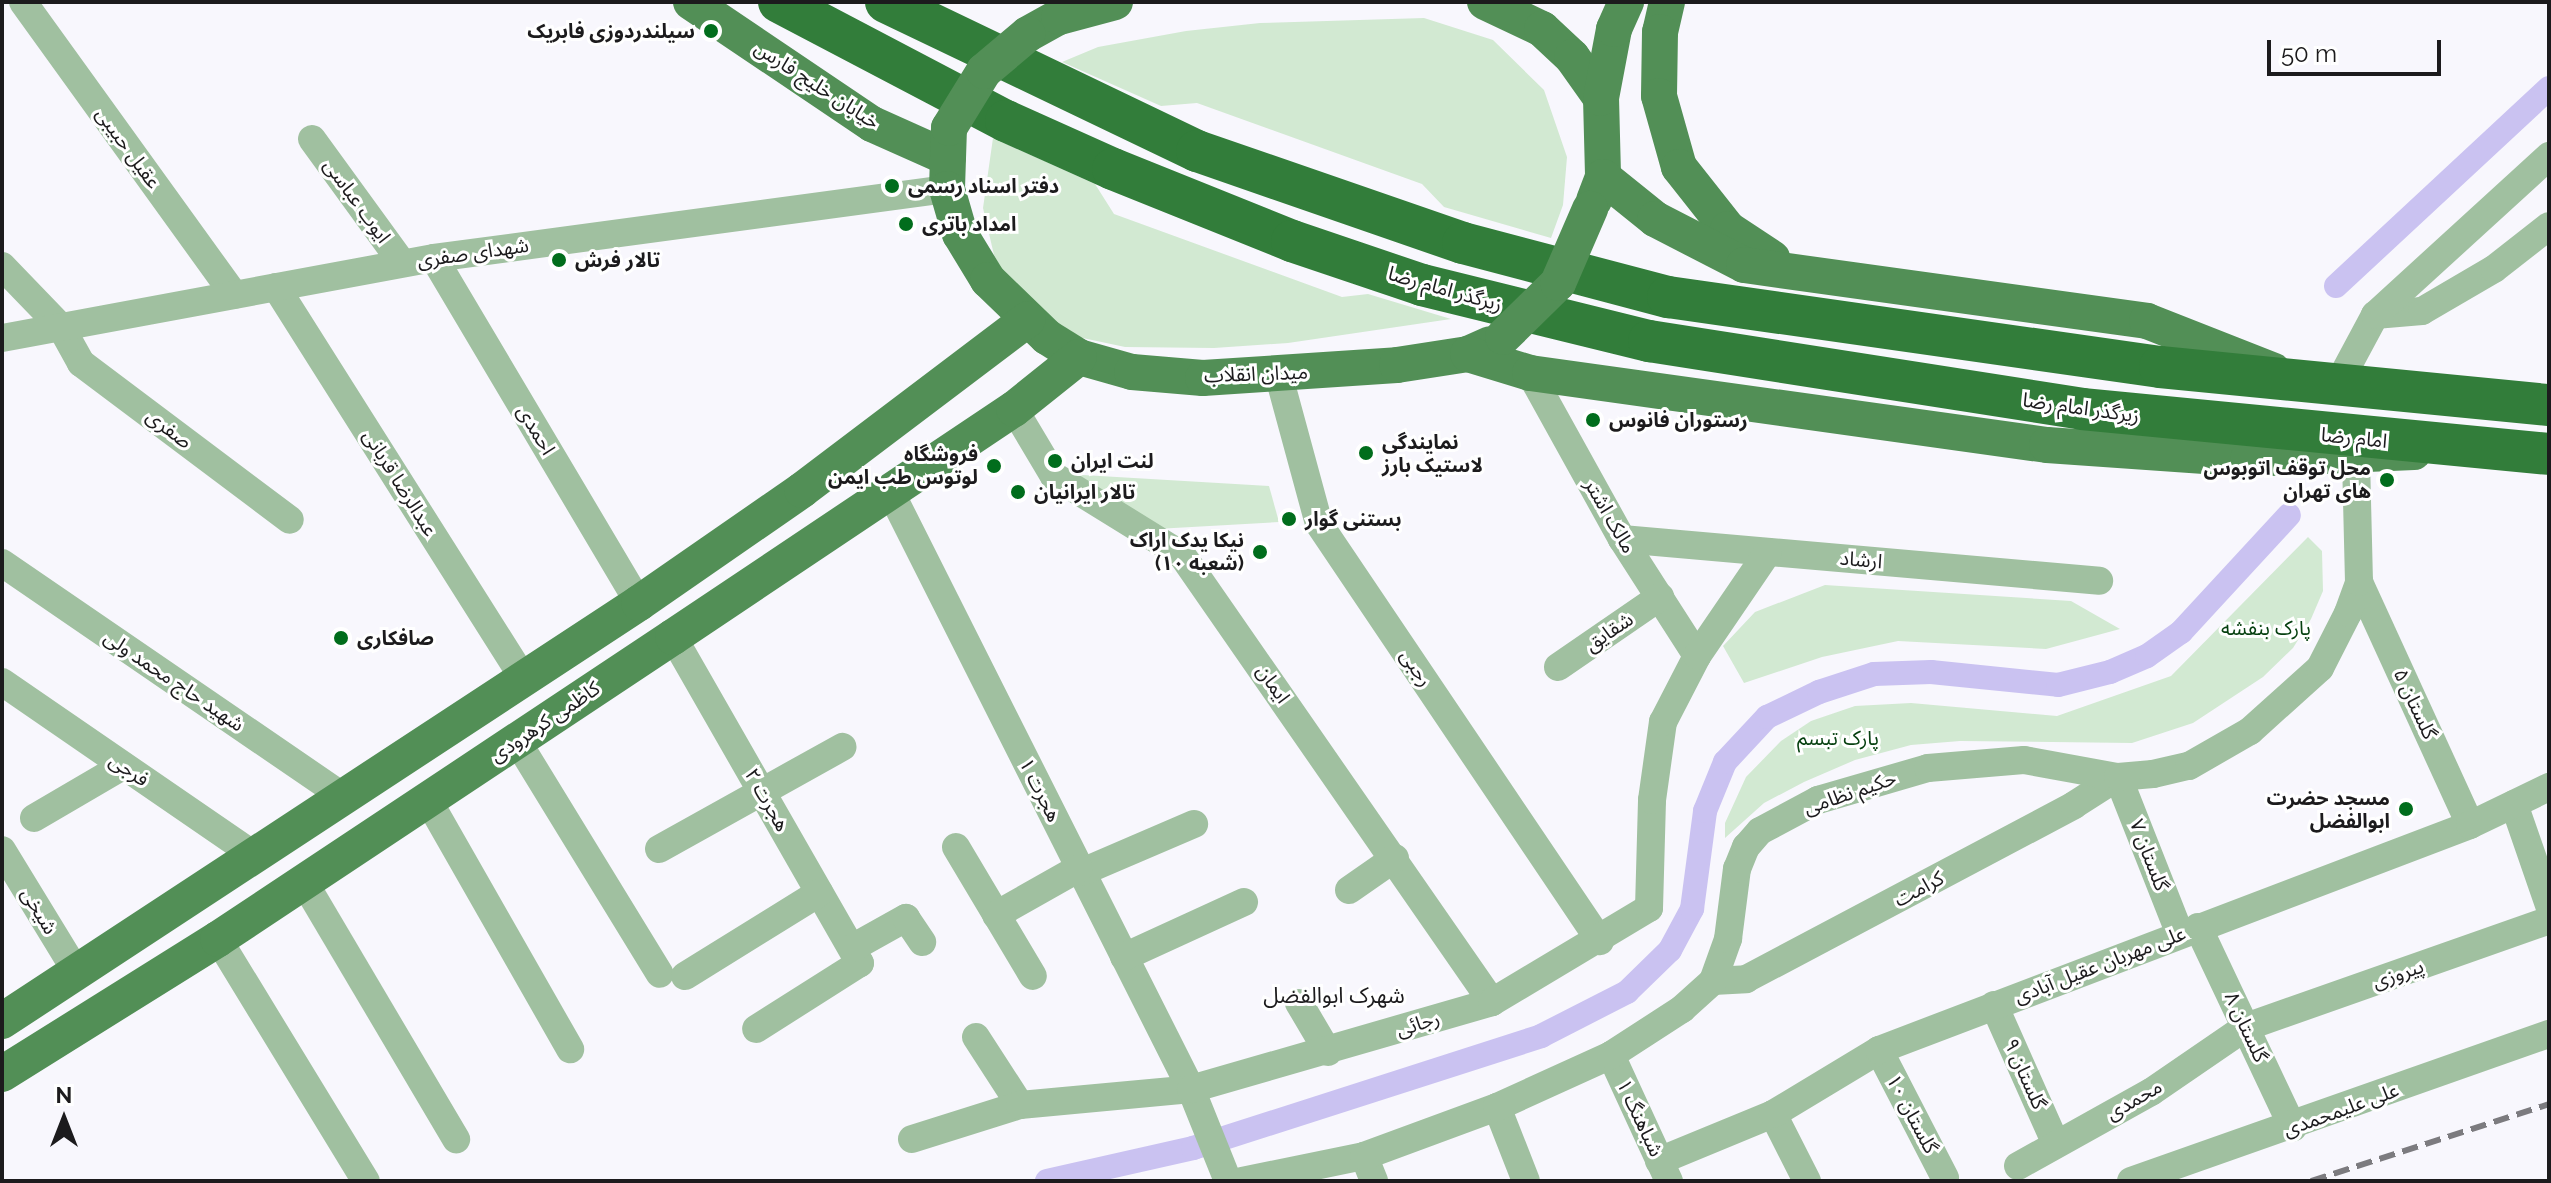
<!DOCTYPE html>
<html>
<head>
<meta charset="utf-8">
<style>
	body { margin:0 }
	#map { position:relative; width:2551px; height:1183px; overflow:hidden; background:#f8f7fd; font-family:Raleway,"Noto Sans Arabic",sans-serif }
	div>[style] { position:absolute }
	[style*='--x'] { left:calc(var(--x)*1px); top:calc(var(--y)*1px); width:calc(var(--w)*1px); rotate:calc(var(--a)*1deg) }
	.green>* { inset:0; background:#d2e9d2 }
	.canal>* { height:24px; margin:-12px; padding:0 12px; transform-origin:12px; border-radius:12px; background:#cac2f1 }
	.minor>* { height:28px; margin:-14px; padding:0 14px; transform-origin:14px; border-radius:14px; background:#a0c0a0 }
	.major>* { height:36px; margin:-18px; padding:0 18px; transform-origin:18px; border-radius:18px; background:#528f56 }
	.highway>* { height:42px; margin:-21px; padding:0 21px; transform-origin:21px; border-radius:21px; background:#327d3a }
	.rail>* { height:6px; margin-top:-3px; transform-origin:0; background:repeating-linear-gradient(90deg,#7c7b7f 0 16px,transparent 0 24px) }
	.major-bridge>* { height:36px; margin:-18px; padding:0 18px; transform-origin:18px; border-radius:18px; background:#528f56 }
	.dots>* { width:22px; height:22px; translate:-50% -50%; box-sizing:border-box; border:4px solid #fff; border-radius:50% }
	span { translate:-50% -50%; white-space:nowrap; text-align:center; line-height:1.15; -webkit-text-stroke:6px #fff; paint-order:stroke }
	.poi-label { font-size:20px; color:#1c1b1d; font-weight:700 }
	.right { translate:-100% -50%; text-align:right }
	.left { translate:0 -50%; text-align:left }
	.street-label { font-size:20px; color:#1c1b1d }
	.park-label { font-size:20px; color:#064010 }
	.neighbourhood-label { font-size:22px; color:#1c1b1d }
	.frame { position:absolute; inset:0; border:4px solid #1c1b1d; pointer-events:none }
	.north { position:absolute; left:24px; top:1079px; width:80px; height:80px; -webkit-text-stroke:6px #fff; paint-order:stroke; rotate:0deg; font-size:22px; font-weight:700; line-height:32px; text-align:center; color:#1c1b1d }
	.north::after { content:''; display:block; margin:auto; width:28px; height:36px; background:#1c1b1d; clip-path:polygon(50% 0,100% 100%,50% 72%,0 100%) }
	.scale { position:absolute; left:2267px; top:40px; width:174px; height:36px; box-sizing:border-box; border:4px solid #1c1b1d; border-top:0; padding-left:10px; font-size:24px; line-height:28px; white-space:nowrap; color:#1c1b1d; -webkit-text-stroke:6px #fff; paint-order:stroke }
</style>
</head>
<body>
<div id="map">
	<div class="green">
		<div style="clip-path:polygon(1424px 18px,1493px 40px,1544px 90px,1567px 157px,1563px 205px,1551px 238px,1444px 207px,1422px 184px,1197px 103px,1161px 106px,1062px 62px,1098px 47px,1186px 31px,1260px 23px)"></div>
		<div style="clip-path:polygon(993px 138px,1095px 184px,1114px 214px,1342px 297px,1368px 294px,1451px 319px,1288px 343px,1214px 348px,1125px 347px,1078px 337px,1057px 326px,1005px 276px,994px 255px,983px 208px)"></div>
		<div style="clip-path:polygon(1066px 474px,1269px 486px,1279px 522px,1156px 529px)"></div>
		<div style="clip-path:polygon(2308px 537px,2322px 551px,2323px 591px,2311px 619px,2293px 648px,2263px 677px,2193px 723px,2132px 743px,1960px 741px,1911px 745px,1855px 760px,1804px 782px,1764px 803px,1725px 838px,1725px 823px,1746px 777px,1781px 741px,1811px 721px,1855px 706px,1911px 703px,2057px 716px,2171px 676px)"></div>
		<div style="clip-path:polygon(1825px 585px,2071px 601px,2120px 629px,2046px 649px,1898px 641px,1822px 657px,1744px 683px,1723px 646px,1755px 612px)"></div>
	</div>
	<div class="canal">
		<div style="--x:2336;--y:286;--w:291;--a:-42.9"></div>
		<div style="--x:1047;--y:1181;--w:150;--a:-12.7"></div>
		<div style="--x:1193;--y:1148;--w:366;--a:-17.8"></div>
		<div style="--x:1541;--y:1036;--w:97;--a:-27.1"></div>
		<div style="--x:1627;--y:992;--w:60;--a:-44.3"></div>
		<div style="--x:1670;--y:950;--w:47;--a:-61.8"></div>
		<div style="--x:1692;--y:909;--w:99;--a:-82.4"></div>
		<div style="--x:1705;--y:811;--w:53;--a:-67.8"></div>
		<div style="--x:1725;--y:762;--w:62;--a:-47"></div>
		<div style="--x:1767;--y:717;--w:58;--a:-25.7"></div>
		<div style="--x:1819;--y:692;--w:58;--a:-18.1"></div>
		<div style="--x:1874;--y:674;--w:57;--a:-2"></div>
		<div style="--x:1931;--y:672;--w:128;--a:5.8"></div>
		<div style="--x:2058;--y:685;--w:54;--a:-14"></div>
		<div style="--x:2110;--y:672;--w:40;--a:-23.4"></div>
		<div style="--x:2147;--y:656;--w:42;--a:-35.2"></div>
		<div style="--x:2181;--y:632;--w:159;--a:-47.3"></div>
	</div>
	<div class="minor">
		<div style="--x:23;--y:2;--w:361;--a:54.2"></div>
		<div style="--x:312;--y:139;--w:153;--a:54"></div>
		<div style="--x:434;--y:258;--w:401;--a:59.3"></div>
		<div style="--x:2;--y:266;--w:85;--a:46"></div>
		<div style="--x:61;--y:327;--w:41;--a:60.9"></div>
		<div style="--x:81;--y:363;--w:261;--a:36.9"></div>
		<div style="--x:276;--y:287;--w:464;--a:57.7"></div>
		<div style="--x:2375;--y:315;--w:47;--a:-4.9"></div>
		<div style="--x:2422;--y:311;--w:83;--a:-30.3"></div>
		<div style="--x:2494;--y:269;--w:70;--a:-38"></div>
		<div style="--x:2;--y:338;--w:439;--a:-10.5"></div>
		<div style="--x:434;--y:258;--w:518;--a:-7.66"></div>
		<div style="--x:1278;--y:373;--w:156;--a:74.8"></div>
		<div style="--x:1319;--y:524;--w:503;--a:56.03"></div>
		<div style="--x:1530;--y:373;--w:190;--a:61"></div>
		<div style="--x:1622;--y:539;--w:139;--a:57.3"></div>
		<div style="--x:2337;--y:386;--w:81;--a:-61.8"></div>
		<div style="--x:2375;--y:315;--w:236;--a:-42.4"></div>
		<div style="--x:1014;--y:409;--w:78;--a:59.2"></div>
		<div style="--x:1054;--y:476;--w:150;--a:31.7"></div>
		<div style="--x:1182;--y:555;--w:544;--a:55.26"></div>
		<div style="--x:890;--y:491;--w:669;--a:63.28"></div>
		<div style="--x:1191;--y:1089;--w:99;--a:68.1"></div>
		<div style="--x:1622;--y:539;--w:479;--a:5"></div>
		<div style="--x:2;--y:563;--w:416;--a:34.4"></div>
		<div style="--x:2359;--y:582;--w:267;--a:65.4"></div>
		<div style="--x:673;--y:637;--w:376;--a:60.2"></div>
		<div style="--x:860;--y:963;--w:123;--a:147.6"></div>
		<div style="--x:1558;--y:667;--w:124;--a:-34.5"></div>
		<div style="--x:2;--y:682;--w:309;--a:34.5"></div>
		<div style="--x:517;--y:741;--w:273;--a:58.5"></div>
		<div style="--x:428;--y:800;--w:287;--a:60.3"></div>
		<div style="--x:2514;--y:804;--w:107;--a:70.9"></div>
		<div style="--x:34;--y:818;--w:103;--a:-30.3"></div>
		<div style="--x:956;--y:847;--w:150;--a:59.2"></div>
		<div style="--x:659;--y:849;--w:210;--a:-29.1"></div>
		<div style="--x:2;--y:850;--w:144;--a:58.6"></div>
		<div style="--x:1082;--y:872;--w:122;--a:-23.2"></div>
		<div style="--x:304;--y:882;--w:299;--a:59.4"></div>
		<div style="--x:1349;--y:890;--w:56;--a:-34.8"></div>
		<div style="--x:996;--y:915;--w:95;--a:-29.5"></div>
		<div style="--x:2198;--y:927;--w:222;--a:64.7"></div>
		<div style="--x:218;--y:939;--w:284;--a:58.6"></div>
		<div style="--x:852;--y:948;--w:62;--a:-29.1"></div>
		<div style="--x:906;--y:918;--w:29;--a:56"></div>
		<div style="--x:1124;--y:957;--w:132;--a:-24.6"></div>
		<div style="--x:685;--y:976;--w:158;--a:-31.8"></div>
		<div style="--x:1713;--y:981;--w:33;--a:-3"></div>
		<div style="--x:1746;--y:979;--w:371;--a:-27.9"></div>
		<div style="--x:2074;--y:805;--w:52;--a:-32.5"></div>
		<div style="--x:2118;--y:777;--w:169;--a:68.5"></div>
		<div style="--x:1299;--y:1003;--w:57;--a:59.4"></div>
		<div style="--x:1994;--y:1005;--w:152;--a:66"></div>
		<div style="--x:976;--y:1037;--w:81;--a:57.1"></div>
		<div style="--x:1879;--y:1050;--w:144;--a:62.7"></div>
		<div style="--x:1611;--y:1055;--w:139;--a:65.3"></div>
		<div style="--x:1497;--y:1107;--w:79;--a:68.6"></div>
		<div style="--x:1773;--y:1114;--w:75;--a:63.1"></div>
		<div style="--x:912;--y:1139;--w:113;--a:-17.5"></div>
		<div style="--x:1020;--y:1105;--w:172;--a:-5.3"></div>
		<div style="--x:1191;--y:1089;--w:313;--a:-16.1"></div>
		<div style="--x:1492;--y:1002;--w:183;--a:-30.9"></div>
		<div style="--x:1649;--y:908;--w:108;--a:-88.4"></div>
		<div style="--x:1652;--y:800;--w:79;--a:-82"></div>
		<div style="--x:1663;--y:722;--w:74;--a:-62.7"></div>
		<div style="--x:1697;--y:656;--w:126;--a:-55.7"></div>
		<div style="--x:1364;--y:1156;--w:27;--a:68"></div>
		<div style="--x:1659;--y:1161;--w:123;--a:-22.4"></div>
		<div style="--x:1773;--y:1114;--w:124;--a:-31.1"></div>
		<div style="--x:1879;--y:1050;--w:632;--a:-20.84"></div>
		<div style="--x:2470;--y:825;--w:88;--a:-25.7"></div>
		<div style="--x:2018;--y:1166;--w:152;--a:-29.1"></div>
		<div style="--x:2151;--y:1092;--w:115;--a:-34.4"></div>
		<div style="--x:2246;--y:1027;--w:321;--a:-19.4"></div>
		<div style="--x:1242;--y:1181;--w:125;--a:-11.6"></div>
		<div style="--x:1364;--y:1156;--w:142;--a:-20.2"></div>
		<div style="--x:1497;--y:1107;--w:125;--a:-24.5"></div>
		<div style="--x:1611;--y:1055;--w:85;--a:-32.9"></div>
		<div style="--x:1682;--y:1009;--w:42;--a:-42.1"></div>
		<div style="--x:1713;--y:981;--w:45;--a:-70.3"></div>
		<div style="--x:1728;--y:939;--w:71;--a:-82.7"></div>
		<div style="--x:1737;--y:869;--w:24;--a:-68"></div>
		<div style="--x:1746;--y:847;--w:21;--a:-49"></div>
		<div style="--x:1760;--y:831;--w:66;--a:-28.1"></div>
		<div style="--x:1818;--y:800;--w:115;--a:-16.2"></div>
		<div style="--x:1928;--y:768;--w:96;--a:-4.8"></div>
		<div style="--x:2024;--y:760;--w:96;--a:10.3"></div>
		<div style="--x:2118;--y:777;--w:35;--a:-5"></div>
		<div style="--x:2153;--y:774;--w:37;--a:-13"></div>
		<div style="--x:2189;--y:766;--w:70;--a:-29.8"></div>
		<div style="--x:2250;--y:731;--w:94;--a:-42"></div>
		<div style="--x:2320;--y:668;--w:62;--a:-63"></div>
		<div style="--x:2348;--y:613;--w:33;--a:-70"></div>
		<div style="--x:2359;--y:582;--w:124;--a:-91.4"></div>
		<div style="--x:2131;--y:1181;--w:443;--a:-19.4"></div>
	</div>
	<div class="major">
		<div style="--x:691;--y:2;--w:218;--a:34"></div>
		<div style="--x:872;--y:124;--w:83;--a:24.1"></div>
		<div style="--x:1485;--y:2;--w:63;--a:25.3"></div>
		<div style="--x:1542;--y:29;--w:41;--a:43"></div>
		<div style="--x:1572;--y:57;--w:50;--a:54.7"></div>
		<div style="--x:1601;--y:98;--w:79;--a:88.5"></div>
		<div style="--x:1603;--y:177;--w:25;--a:111"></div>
		<div style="--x:1667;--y:2;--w:31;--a:103"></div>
		<div style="--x:1660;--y:32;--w:64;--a:90.9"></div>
		<div style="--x:1659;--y:96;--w:74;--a:74.3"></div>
		<div style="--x:1679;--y:167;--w:79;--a:51.7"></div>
		<div style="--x:1728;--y:229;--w:53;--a:33.4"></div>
		<div style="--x:1028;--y:34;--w:35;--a:-29"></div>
		<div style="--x:1059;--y:17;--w:58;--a:-15"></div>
		<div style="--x:1601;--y:98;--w:70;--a:-79.3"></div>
		<div style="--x:1614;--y:29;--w:30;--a:-66"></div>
		<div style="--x:949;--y:128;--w:61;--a:91.9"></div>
		<div style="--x:947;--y:189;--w:47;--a:73.9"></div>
		<div style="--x:960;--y:234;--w:54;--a:58.7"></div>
		<div style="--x:988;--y:280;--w:82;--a:44"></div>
		<div style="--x:1047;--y:337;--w:38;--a:32"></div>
		<div style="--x:1079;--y:357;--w:55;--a:15.8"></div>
		<div style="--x:1132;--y:372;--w:71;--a:4.8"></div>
		<div style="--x:1203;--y:378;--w:194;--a:-3.8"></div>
		<div style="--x:1397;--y:365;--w:72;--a:-8.8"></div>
		<div style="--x:1468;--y:354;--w:24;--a:-24"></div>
		<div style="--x:1603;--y:177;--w:67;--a:38.9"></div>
		<div style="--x:1655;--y:219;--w:100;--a:27.3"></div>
		<div style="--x:1744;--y:265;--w:407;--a:7.9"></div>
		<div style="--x:2147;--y:321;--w:136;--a:21.5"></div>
		<div style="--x:1468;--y:354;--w:65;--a:17"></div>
		<div style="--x:1530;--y:373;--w:522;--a:7.93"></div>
		<div style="--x:2047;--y:445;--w:201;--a:4"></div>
		<div style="--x:2248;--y:459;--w:166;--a:-2.4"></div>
		<div style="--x:2;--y:1021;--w:762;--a:-33.27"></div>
		<div style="--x:639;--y:603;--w:198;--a:-34.7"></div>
		<div style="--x:802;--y:490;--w:283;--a:-37.1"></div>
		<div style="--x:2;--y:1074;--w:255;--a:-32"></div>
		<div style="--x:218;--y:939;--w:546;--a:-33.57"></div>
		<div style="--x:673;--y:637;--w:410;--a:-33.8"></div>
		<div style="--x:1014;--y:409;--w:83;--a:-38.7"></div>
	</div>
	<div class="highway">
		<div style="--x:779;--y:2;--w:256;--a:27.7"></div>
		<div style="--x:1006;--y:121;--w:117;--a:24.2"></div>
		<div style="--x:1113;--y:169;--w:193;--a:21.9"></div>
		<div style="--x:1292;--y:241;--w:137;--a:18.7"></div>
		<div style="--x:1422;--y:285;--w:234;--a:13.9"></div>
		<div style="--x:1649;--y:341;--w:438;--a:8.9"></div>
		<div style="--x:2082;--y:409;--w:469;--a:5.5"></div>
		<div style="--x:886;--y:2;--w:345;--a:25.6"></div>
		<div style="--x:1197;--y:151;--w:281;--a:19.1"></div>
		<div style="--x:1463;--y:243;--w:212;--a:14.8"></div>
		<div style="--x:1668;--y:297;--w:497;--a:8.1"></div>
		<div style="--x:2160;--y:367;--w:391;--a:5.6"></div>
	</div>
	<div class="rail">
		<div style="--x:2311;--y:1181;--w:250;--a:-17.9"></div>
	</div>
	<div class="major-bridge">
		<div style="--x:949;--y:128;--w:67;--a:-58.4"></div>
		<div style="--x:984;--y:71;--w:57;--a:-40.1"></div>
		<div style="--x:1503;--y:337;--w:77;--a:-44.5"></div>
		<div style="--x:1558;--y:283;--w:81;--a:-66.6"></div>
	</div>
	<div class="dots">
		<div style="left:711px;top:31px;background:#016d1c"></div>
		<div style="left:892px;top:186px;background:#016d1c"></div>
		<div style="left:906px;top:224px;background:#016d1c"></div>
		<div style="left:559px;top:260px;background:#016d1c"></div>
		<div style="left:1593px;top:420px;background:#016d1c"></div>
		<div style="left:1366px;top:453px;background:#016d1c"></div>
		<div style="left:1055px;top:461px;background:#016d1c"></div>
		<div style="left:994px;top:466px;background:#016d1c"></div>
		<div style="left:2387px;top:480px;background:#016d1c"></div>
		<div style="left:1018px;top:492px;background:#016d1c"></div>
		<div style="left:1289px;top:519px;background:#016d1c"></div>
		<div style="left:1260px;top:552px;background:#016d1c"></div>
		<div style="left:341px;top:638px;background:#016d1c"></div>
		<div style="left:2406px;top:809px;background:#016d1c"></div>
	</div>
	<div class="poi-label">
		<span class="right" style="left:695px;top:31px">سیلندردوزی فابریک</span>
		<span class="left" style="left:908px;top:186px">دفتر اسناد رسمی</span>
		<span class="left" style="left:922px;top:224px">امداد باتری</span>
		<span class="left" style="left:575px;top:260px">تالار فرش</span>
		<span class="left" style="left:1609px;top:420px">رستوران فانوس</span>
		<span class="left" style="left:1382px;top:454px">نمایندگی<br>لاستیک بارز</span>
		<span class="right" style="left:978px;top:466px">فروشگاه<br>لوتوس طب ایمن</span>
		<span class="left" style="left:1071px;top:461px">لنت ایران</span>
		<span class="right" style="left:2371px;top:480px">محل توقف اتوبوس<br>های تهران</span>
		<span class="left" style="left:1034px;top:492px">تالار ایرانیان</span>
		<span class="left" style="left:1305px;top:519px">بستنی گوار</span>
		<span class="right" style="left:1244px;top:552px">نیکا یدک اراک<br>(شعبه ۱۰)</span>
		<span class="left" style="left:357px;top:638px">صافکاری</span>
		<span class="right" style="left:2390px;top:810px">مسجد حضرت<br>ابوالفضل</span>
	</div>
	<div class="street-label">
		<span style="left:817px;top:85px;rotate:33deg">خیابان خلیج فارس</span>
		<span style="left:128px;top:148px;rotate:54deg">عقیل حبیبی</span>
		<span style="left:357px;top:201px;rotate:54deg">ایوب عباسی</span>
		<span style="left:473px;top:253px;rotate:-8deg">شهدای صفری</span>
		<span style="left:1445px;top:289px;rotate:16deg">زیرگذر امام رضا</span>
		<span style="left:1256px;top:374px;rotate:-2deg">میدان انقلاب</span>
		<span style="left:2081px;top:408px;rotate:8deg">زیرگذر امام رضا</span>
		<span style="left:169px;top:429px;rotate:37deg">صفری</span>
		<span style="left:536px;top:430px;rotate:59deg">احمدی</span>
		<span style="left:2354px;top:438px;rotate:6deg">امام رضا</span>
		<span style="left:400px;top:483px;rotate:58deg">عبدالرضا قربانی</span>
		<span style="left:1610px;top:516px;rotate:60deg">مالک اشتر</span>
		<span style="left:1861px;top:560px;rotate:5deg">ارشاد</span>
		<span style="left:1609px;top:632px;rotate:-34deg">شقایق</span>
		<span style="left:1416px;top:668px;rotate:56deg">رجبی</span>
		<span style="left:174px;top:681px;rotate:34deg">شهید حاج محمد ولی</span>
		<span style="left:1273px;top:684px;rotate:55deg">ایمان</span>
		<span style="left:2415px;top:704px;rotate:65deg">گلستان ۵</span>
		<span style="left:545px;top:722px;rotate:-34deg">کاظمی کرهرودی</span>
		<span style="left:129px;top:770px;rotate:34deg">فرجی</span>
		<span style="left:1040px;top:790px;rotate:63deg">هجرت ۱</span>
		<span style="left:1850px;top:793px;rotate:-19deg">حکیم نظامی</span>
		<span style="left:767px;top:800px;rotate:60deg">هجرت ۲</span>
		<span style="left:2149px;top:855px;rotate:69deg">گلستان ۷</span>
		<span style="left:1919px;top:889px;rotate:-28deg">کرامت</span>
		<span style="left:39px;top:911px;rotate:59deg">شیخی</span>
		<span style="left:2100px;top:965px;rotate:-21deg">علی مهربان عقیل آبادی</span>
		<span style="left:2398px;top:974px;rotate:-19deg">پیروزی</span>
		<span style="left:1418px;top:1024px;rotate:-17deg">رجائی</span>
		<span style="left:2246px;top:1027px;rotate:65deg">گلستان ۸</span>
		<span style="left:2025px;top:1074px;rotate:66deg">گلستان ۹</span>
		<span style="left:2134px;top:1100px;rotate:-30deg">محمدی</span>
		<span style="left:2341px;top:1110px;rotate:-20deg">علی علیمحمدی</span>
		<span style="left:1912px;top:1114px;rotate:62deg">گلستان ۱۰</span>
		<span style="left:1640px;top:1118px;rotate:65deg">شباهنگ ۱</span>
	</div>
	<div class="park-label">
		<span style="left:2266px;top:628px">پارک بنفشه</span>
		<span style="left:1838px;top:738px">پارک تبسم</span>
	</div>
	<div class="neighbourhood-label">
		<span style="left:1334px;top:996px">شهرک ابوالفضل</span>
	</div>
	<div class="frame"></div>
	<div class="north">N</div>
	<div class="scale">50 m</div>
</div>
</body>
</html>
